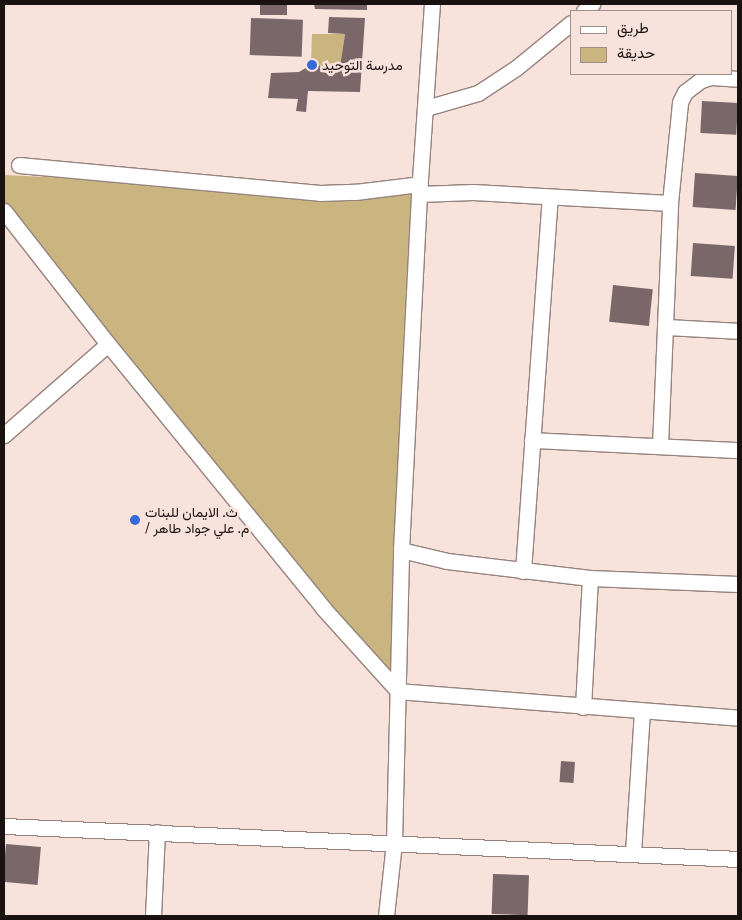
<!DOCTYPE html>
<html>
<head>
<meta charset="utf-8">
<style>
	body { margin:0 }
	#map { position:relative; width:742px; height:920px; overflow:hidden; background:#f8e2dc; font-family:"Public Sans",Vazirmatn,sans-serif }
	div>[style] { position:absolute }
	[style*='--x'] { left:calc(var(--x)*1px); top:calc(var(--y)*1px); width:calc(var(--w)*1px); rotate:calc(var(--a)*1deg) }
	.green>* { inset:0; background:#cab581 }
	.building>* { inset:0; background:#7a6769; transform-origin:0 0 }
	.roads { filter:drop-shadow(1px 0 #96837e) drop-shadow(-1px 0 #96837e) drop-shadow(0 1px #96837e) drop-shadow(0 -1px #96837e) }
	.street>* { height:15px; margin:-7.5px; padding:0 7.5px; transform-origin:7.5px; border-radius:7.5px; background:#fff }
	.dots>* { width:14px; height:14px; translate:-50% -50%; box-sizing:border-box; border:2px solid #f8e2dc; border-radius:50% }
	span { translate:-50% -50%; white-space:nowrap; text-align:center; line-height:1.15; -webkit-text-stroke:5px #f8e2dc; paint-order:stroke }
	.poi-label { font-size:14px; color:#191210 }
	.left { translate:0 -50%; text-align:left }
	.frame { position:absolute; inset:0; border:5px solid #191210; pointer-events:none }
	.legend { position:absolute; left:570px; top:10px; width:162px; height:65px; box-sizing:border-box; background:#f8e2dc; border:1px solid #9f8f8a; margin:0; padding:6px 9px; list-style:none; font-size:15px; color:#191210 }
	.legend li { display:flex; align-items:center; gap:10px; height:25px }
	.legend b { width:25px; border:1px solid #9f8f8a }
</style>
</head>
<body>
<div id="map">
	<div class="green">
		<div style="clip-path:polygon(312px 34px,345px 34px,340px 67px,311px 65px)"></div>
		<div style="clip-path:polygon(4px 175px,419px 194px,398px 691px,4px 210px)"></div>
	</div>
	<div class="building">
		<div style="left:260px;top:4px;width:27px;height:11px"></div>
		<div style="clip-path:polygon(314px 4px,367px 4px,367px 10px,315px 9px)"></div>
		<div style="clip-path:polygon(329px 17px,365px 18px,360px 92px,308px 91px,306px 112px,296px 111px,298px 99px,268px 98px,271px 73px,299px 72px,311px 65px,340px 67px,345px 34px,328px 33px)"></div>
		<div style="left:251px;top:18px;width:52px;height:37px;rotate:2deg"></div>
		<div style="left:702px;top:101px;width:36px;height:32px;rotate:3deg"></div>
		<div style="left:695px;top:173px;width:43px;height:34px;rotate:4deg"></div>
		<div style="left:693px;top:243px;width:42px;height:33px;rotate:4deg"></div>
		<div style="left:613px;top:285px;width:40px;height:37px;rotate:6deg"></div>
		<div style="left:561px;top:761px;width:14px;height:21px;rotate:4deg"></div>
		<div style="left:6px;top:844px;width:35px;height:38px;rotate:5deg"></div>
		<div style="left:493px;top:874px;width:36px;height:40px;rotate:2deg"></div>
	</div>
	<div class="roads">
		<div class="street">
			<div style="--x:584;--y:11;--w:11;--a:-41"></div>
			<div style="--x:426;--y:108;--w:54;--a:-16.1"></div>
			<div style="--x:478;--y:93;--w:45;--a:-33.3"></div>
			<div style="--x:516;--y:68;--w:71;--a:-39.3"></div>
			<div style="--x:19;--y:165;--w:302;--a:5.3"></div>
			<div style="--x:320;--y:193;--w:35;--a:-2"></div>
			<div style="--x:355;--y:192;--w:65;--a:-7"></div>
			<div style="--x:419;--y:194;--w:54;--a:-2.1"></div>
			<div style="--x:473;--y:192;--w:197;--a:3.2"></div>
			<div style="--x:4;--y:211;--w:169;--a:52"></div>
			<div style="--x:108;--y:344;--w:340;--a:50.8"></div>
			<div style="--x:323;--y:608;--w:112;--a:47.9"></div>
			<div style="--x:398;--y:691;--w:341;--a:4.5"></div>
			<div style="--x:665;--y:327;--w:73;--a:3.1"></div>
			<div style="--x:4;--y:435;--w:138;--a:-41.2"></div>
			<div style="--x:532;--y:440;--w:206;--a:2.8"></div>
			<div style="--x:660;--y:446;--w:243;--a:-87.6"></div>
			<div style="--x:670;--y:203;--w:101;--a:-84.3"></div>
			<div style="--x:680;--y:102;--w:11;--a:-63"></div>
			<div style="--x:685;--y:92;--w:20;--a:-37"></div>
			<div style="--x:701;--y:80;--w:10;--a:-17"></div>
			<div style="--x:711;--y:77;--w:27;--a:4"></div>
			<div style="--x:401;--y:550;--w:47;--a:13.4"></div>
			<div style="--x:447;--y:561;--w:144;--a:6.8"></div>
			<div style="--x:590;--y:578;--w:148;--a:2.3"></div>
			<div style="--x:523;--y:571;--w:375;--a:-85.9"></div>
			<div style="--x:583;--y:707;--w:129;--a:-86.9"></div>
			<div style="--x:4;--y:826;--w:735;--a:2.57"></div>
			<div style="--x:633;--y:853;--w:142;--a:-86.4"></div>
			<div style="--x:153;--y:916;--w:84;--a:-87.3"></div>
			<div style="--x:386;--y:916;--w:74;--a:-83.8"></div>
			<div style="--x:394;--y:842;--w:292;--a:-88.6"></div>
			<div style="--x:401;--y:550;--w:356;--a:-87.1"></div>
			<div style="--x:419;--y:194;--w:190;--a:-86.1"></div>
		</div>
	</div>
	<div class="dots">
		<div style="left:312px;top:65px;background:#366bda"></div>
		<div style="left:135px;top:520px;background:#366bda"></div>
	</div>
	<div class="poi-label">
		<span class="left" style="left:322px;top:65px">مدرسة التوحيد</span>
		<span class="left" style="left:145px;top:520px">ث. الايمان للبنات<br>/ م. علي جواد طاهر</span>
	</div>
	<div class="frame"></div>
	<ul class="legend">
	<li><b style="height:6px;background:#fff"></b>طريق</li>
	<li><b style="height:14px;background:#cab581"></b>حديقة</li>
	</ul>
</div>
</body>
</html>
